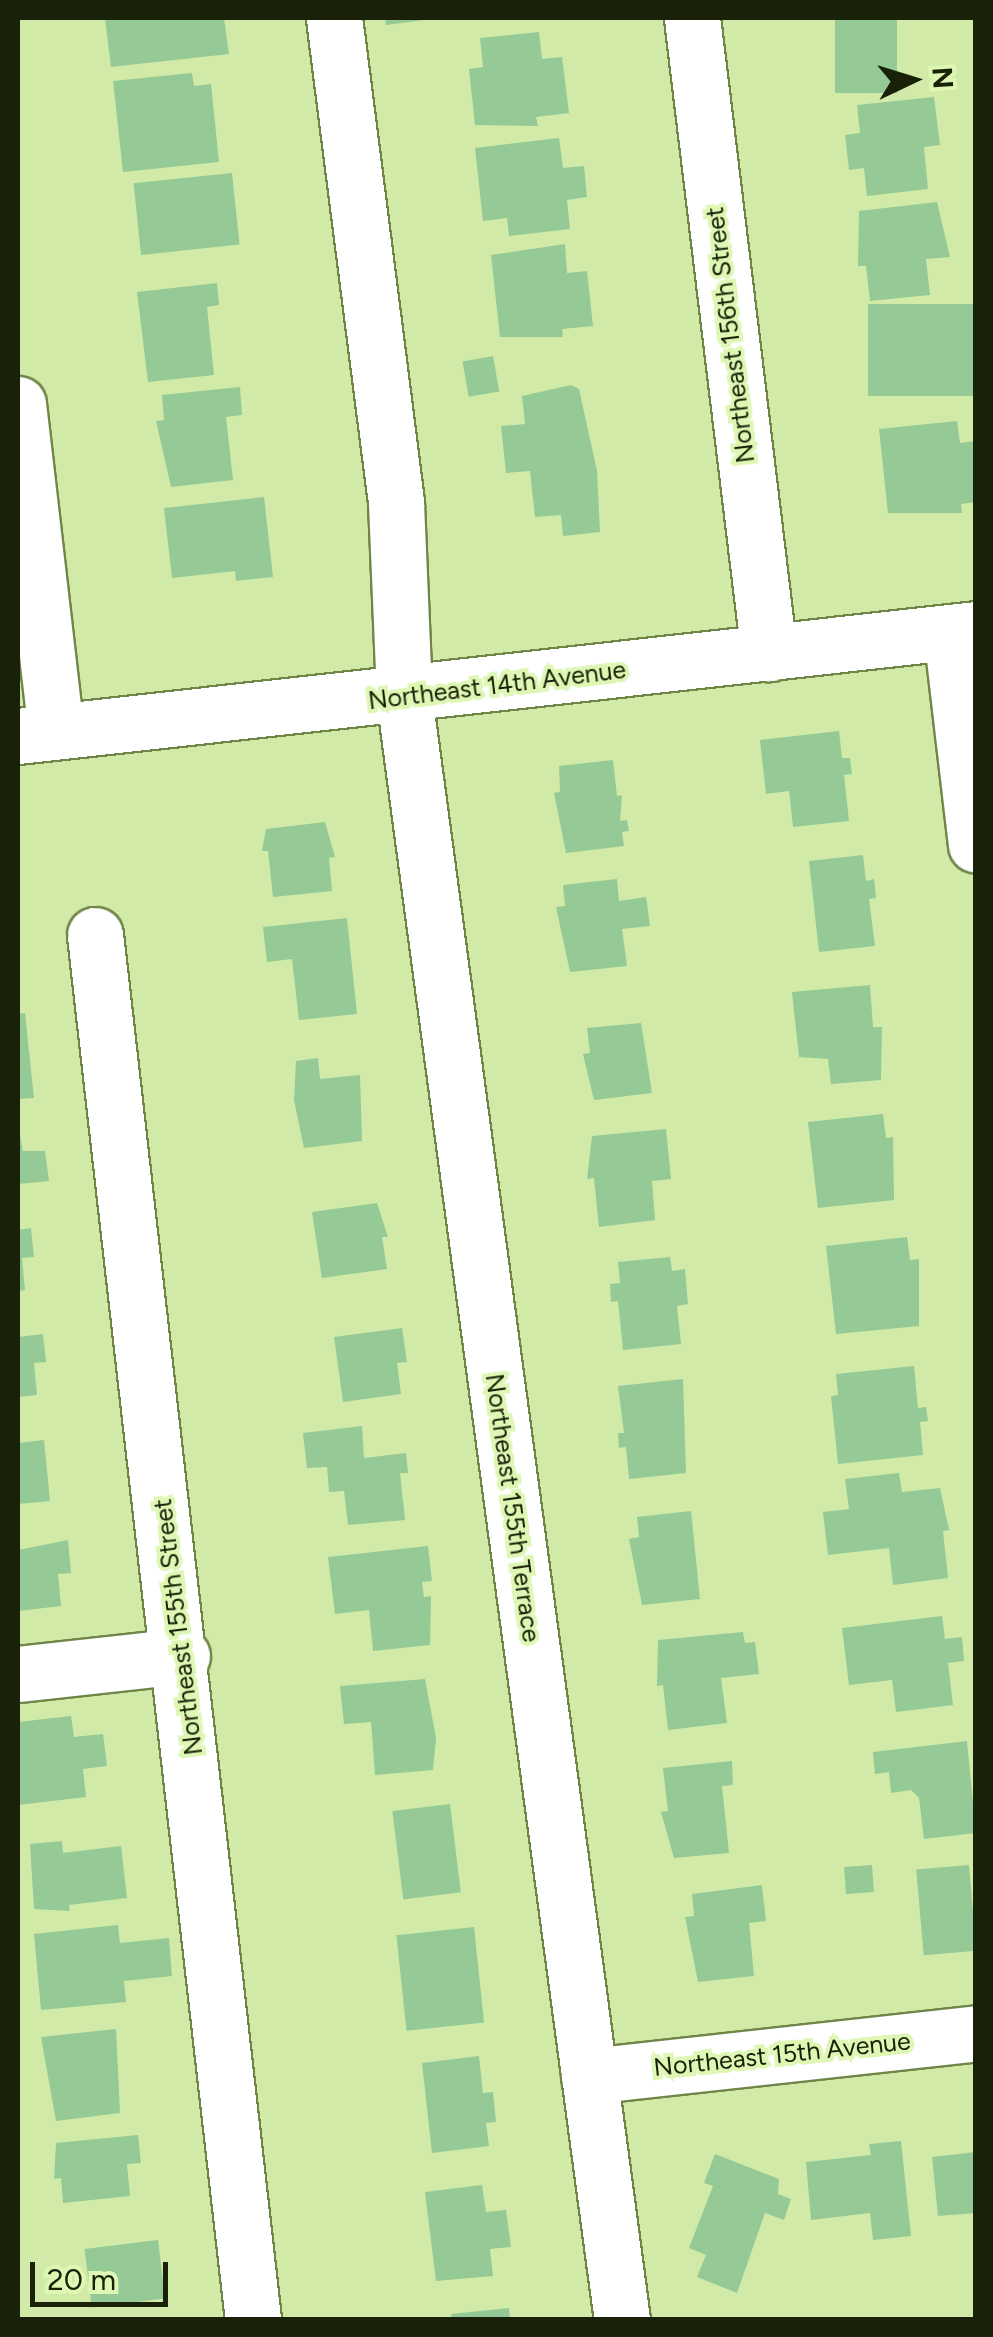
<!DOCTYPE html>
<html>
<head>
<meta charset="utf-8">
<style>
	body { margin:0 }
	#map { position:relative; width:993px; height:2337px; overflow:hidden; background:#d1eaa8; font-family:Figtree,sans-serif }
	div>[style] { position:absolute }
	[style*='--x'] { left:calc(var(--x)*1px); top:calc(var(--y)*1px); width:calc(var(--w)*1px); rotate:calc(var(--a)*1deg) }
	.building>* { inset:0; background:#95ca96; transform-origin:0 0 }
	.roads { filter:drop-shadow(2px 0 #708648) drop-shadow(-2px 0 #708648) drop-shadow(0 2px #708648) drop-shadow(0 -2px #708648) }
	.minor>* { height:55px; margin:-27.5px; padding:0 27.5px; transform-origin:27.5px; border-radius:27.5px; background:#fff }
	span { translate:-50% -50%; white-space:nowrap; text-align:center; line-height:1.15; -webkit-text-stroke:8px #def7b4; paint-order:stroke }
	.street-label { font-size:25px; color:#192208 }
	.frame { position:absolute; inset:0; border:20px solid #192208; pointer-events:none }
	.north { position:absolute; left:863px; top:30px; width:100px; height:100px; -webkit-text-stroke:8px #def7b4; paint-order:stroke; rotate:86deg; font-size:28px; font-weight:700; line-height:40px; text-align:center; color:#192208 }
	.north::after { content:''; display:block; margin:auto; width:35px; height:45px; background:#192208; clip-path:polygon(50% 0,100% 100%,50% 72%,0 100%) }
	.scale { position:absolute; left:30px; top:2262px; width:138px; height:45px; box-sizing:border-box; border:5px solid #192208; border-top:0; padding-left:12px; font-size:30px; line-height:35px; white-space:nowrap; color:#192208; -webkit-text-stroke:8px #def7b4; paint-order:stroke }
</style>
</head>
<body>
<div id="map">
	<div class="building">
		<div style="clip-path:polygon(105px 18px,224px 18px,229px 54px,111px 67px)"></div>
		<div style="clip-path:polygon(385px 18px,424px 18px,424px 20px,386px 25px)"></div>
		<div style="left:835px;top:18px;width:62px;height:75px"></div>
		<div style="clip-path:polygon(539px 32px,542px 59px,562px 57px,569px 113px,536px 117px,538px 126px,475px 125px,469px 69px,483px 67px,480px 38px)"></div>
		<div style="clip-path:polygon(192px 73px,194px 86px,211px 84px,219px 162px,123px 172px,113px 81px)"></div>
		<div style="clip-path:polygon(934px 97px,940px 145px,924px 147px,928px 189px,867px 196px,864px 168px,849px 170px,845px 135px,860px 133px,857px 105px)"></div>
		<div style="clip-path:polygon(559px 138px,563px 168px,584px 166px,587px 197px,567px 200px,570px 229px,509px 236px,507px 218px,483px 221px,475px 148px)"></div>
		<div style="left:232px;top:173px;width:72px;height:99px;rotate:84deg"></div>
		<div style="clip-path:polygon(937px 202px,950px 257px,926px 259px,930px 295px,870px 301px,866px 266px,858px 266px,859px 211px)"></div>
		<div style="clip-path:polygon(565px 244px,567px 273px,587px 271px,593px 326px,562px 329px,563px 337px,500px 337px,491px 255px)"></div>
		<div style="clip-path:polygon(217px 283px,219px 305px,207px 307px,214px 375px,148px 382px,137px 292px)"></div>
		<div style="left:976px;top:304px;width:92px;height:108px;rotate:90deg"></div>
		<div style="left:493px;top:356px;width:36px;height:31px;rotate:80deg"></div>
		<div style="clip-path:polygon(571px 385px,579px 389px,597px 471px,600px 532px,563px 536px,561px 515px,535px 517px,530px 471px,506px 473px,501px 426px,525px 424px,522px 396px)"></div>
		<div style="clip-path:polygon(240px 387px,242px 415px,226px 417px,233px 480px,171px 487px,156px 421px,164px 420px,162px 395px)"></div>
		<div style="clip-path:polygon(957px 421px,960px 443px,976px 441px,976px 502px,961px 504px,962px 513px,888px 513px,879px 429px)"></div>
		<div style="clip-path:polygon(264px 497px,273px 577px,236px 581px,235px 571px,172px 578px,164px 508px)"></div>
		<div style="clip-path:polygon(839px 731px,842px 758px,850px 758px,852px 774px,844px 775px,849px 821px,793px 827px,789px 791px,766px 794px,760px 740px)"></div>
		<div style="clip-path:polygon(613px 760px,617px 796px,622px 795px,620px 821px,627px 820px,629px 831px,622px 832px,624px 846px,566px 853px,554px 793px,560px 792px,559px 766px)"></div>
		<div style="clip-path:polygon(325px 822px,335px 857px,329px 858px,332px 891px,273px 897px,268px 851px,262px 851px,266px 829px)"></div>
		<div style="clip-path:polygon(863px 855px,866px 881px,874px 879px,876px 898px,869px 899px,875px 946px,819px 952px,809px 861px)"></div>
		<div style="clip-path:polygon(617px 879px,619px 901px,646px 897px,650px 926px,622px 929px,627px 966px,570px 972px,556px 907px,565px 906px,563px 885px)"></div>
		<div style="clip-path:polygon(347px 918px,357px 1014px,299px 1020px,292px 959px,267px 962px,263px 927px)"></div>
		<div style="clip-path:polygon(870px 985px,873px 1027px,882px 1027px,881px 1080px,831px 1084px,828px 1059px,799px 1057px,792px 992px)"></div>
		<div style="clip-path:polygon(25px 1013px,34px 1098px,18px 1099px,18px 1014px)"></div>
		<div style="clip-path:polygon(641px 1023px,652px 1093px,594px 1100px,583px 1054px,590px 1053px,587px 1028px)"></div>
		<div style="clip-path:polygon(318px 1058px,320px 1079px,360px 1075px,362px 1141px,304px 1148px,294px 1100px,296px 1061px)"></div>
		<div style="clip-path:polygon(883px 1114px,886px 1138px,893px 1137px,894px 1200px,818px 1208px,808px 1122px)"></div>
		<div style="clip-path:polygon(18px 1125px,23px 1151px,45px 1151px,49px 1181px,18px 1184px)"></div>
		<div style="clip-path:polygon(666px 1129px,671px 1179px,652px 1181px,655px 1220px,599px 1227px,594px 1178px,587px 1179px,592px 1136px)"></div>
		<div style="clip-path:polygon(377px 1203px,388px 1237px,382px 1237px,387px 1269px,322px 1278px,312px 1212px)"></div>
		<div style="clip-path:polygon(31px 1228px,34px 1257px,22px 1258px,25px 1290px,18px 1291px,18px 1230px)"></div>
		<div style="clip-path:polygon(907px 1237px,910px 1260px,919px 1259px,919px 1326px,836px 1334px,826px 1246px)"></div>
		<div style="clip-path:polygon(670px 1257px,672px 1271px,685px 1269px,688px 1304px,677px 1306px,681px 1344px,623px 1350px,618px 1301px,611px 1302px,610px 1284px,620px 1283px,618px 1262px)"></div>
		<div style="clip-path:polygon(402px 1328px,407px 1362px,397px 1363px,401px 1394px,343px 1402px,334px 1337px)"></div>
		<div style="clip-path:polygon(43px 1334px,46px 1362px,34px 1363px,37px 1395px,18px 1397px,18px 1337px)"></div>
		<div style="clip-path:polygon(914px 1366px,918px 1408px,926px 1407px,928px 1421px,920px 1422px,923px 1455px,838px 1464px,831px 1396px,838px 1395px,836px 1374px)"></div>
		<div style="clip-path:polygon(683px 1379px,686px 1473px,629px 1479px,626px 1447px,619px 1448px,618px 1433px,624px 1433px,618px 1386px)"></div>
		<div style="clip-path:polygon(362px 1426px,364px 1458px,406px 1453px,408px 1473px,400px 1473px,405px 1520px,348px 1525px,344px 1491px,329px 1492px,327px 1467px,307px 1468px,303px 1433px)"></div>
		<div style="clip-path:polygon(44px 1440px,50px 1501px,18px 1504px,18px 1443px)"></div>
		<div style="clip-path:polygon(899px 1473px,902px 1492px,940px 1488px,949px 1530px,943px 1531px,948px 1578px,893px 1585px,889px 1548px,828px 1555px,823px 1512px,849px 1509px,845px 1479px)"></div>
		<div style="clip-path:polygon(691px 1511px,700px 1599px,642px 1605px,629px 1539px,639px 1537px,637px 1517px)"></div>
		<div style="clip-path:polygon(68px 1540px,71px 1573px,58px 1574px,61px 1606px,18px 1611px,18px 1550px)"></div>
		<div style="clip-path:polygon(428px 1546px,432px 1581px,422px 1582px,424px 1597px,431px 1596px,430px 1645px,373px 1651px,369px 1610px,335px 1614px,328px 1557px)"></div>
		<div style="clip-path:polygon(942px 1616px,945px 1639px,962px 1637px,964px 1661px,948px 1663px,953px 1705px,896px 1712px,892px 1680px,849px 1685px,842px 1628px)"></div>
		<div style="clip-path:polygon(743px 1632px,745px 1643px,755px 1642px,759px 1674px,721px 1678px,727px 1723px,668px 1730px,663px 1685px,657px 1686px,658px 1640px)"></div>
		<div style="clip-path:polygon(425px 1679px,436px 1738px,433px 1770px,375px 1775px,371px 1722px,344px 1724px,340px 1686px)"></div>
		<div style="clip-path:polygon(71px 1716px,74px 1737px,103px 1734px,107px 1766px,83px 1769px,86px 1797px,18px 1805px,18px 1722px)"></div>
		<div style="clip-path:polygon(967px 1741px,976px 1833px,924px 1839px,919px 1798px,911px 1790px,891px 1793px,889px 1772px,875px 1774px,873px 1752px)"></div>
		<div style="clip-path:polygon(732px 1761px,733px 1785px,722px 1786px,729px 1853px,674px 1858px,661px 1812px,668px 1811px,663px 1768px)"></div>
		<div style="left:450px;top:1804px;width:89px;height:58px;rotate:83deg"></div>
		<div style="clip-path:polygon(62px 1841px,63px 1853px,121px 1846px,127px 1898px,69px 1905px,70px 1911px,34px 1909px,30px 1844px)"></div>
		<div style="left:872px;top:1865px;width:27px;height:28px;rotate:86deg"></div>
		<div style="left:969px;top:1865px;width:86px;height:53px;rotate:85deg"></div>
		<div style="clip-path:polygon(762px 1885px,766px 1921px,749px 1923px,754px 1976px,698px 1982px,685px 1917px,694px 1916px,692px 1894px)"></div>
		<div style="clip-path:polygon(118px 1925px,120px 1943px,169px 1938px,172px 1976px,124px 1981px,126px 2002px,41px 2010px,34px 1934px)"></div>
		<div style="left:474px;top:1927px;width:96px;height:78px;rotate:84deg"></div>
		<div style="clip-path:polygon(116px 2029px,120px 2113px,56px 2121px,41px 2037px)"></div>
		<div style="clip-path:polygon(479px 2056px,483px 2093px,493px 2092px,496px 2122px,486px 2123px,489px 2146px,432px 2153px,422px 2063px)"></div>
		<div style="clip-path:polygon(138px 2135px,141px 2163px,127px 2164px,130px 2196px,63px 2203px,61px 2178px,54px 2179px,56px 2143px)"></div>
		<div style="clip-path:polygon(901px 2141px,911px 2236px,873px 2240px,870px 2213px,811px 2220px,806px 2162px,871px 2155px,869px 2144px)"></div>
		<div style="clip-path:polygon(976px 2152px,976px 2213px,938px 2216px,932px 2157px)"></div>
		<div style="clip-path:polygon(715px 2154px,779px 2179px,778px 2194px,791px 2199px,784px 2220px,765px 2213px,737px 2293px,697px 2277px,706px 2255px,689px 2248px,713px 2186px,704px 2183px)"></div>
		<div style="clip-path:polygon(482px 2185px,486px 2212px,506px 2210px,511px 2247px,490px 2249px,493px 2276px,436px 2281px,425px 2192px)"></div>
		<div style="left:158px;top:2240px;width:59px;height:74px;rotate:83deg"></div>
		<div style="clip-path:polygon(509px 2308px,510px 2320px,452px 2320px,451px 2314px)"></div>
	</div>
	<div class="roads">
		<div class="minor">
			<div style="--x:334;--y:18;--w:489;--a:82.7"></div>
			<div style="--x:396;--y:503;--w:194;--a:87.6"></div>
			<div style="--x:404;--y:697;--w:1638;--a:82.35"></div>
			<div style="--x:692;--y:18;--w:640;--a:83.09"></div>
			<div style="--x:18;--y:404;--w:329;--a:83.4"></div>
			<div style="--x:951;--y:632;--w:214;--a:83.3"></div>
			<div style="--x:18;--y:736;--w:964;--a:-6.37"></div>
			<div style="--x:95;--y:935;--w:1394;--a:83.49"></div>
			<div style="--x:18;--y:1674;--w:165;--a:-6.3"></div>
			<div style="--x:589;--y:2076;--w:389;--a:-6.3"></div>
		</div>
	</div>
	<div class="street-label">
		<span style="left:730px;top:335px;rotate:-97deg">Northeast 156th Street</span>
		<span style="left:497px;top:685px;rotate:-7deg">Northeast 14th Avenue</span>
		<span style="left:513px;top:1508px;rotate:82deg">Northeast 155th Terrace</span>
		<span style="left:178px;top:1627px;rotate:-97deg">Northeast 155th Street</span>
		<span style="left:782px;top:2054px;rotate:-6deg">Northeast 15th Avenue</span>
	</div>
	<div class="frame"></div>
	<div class="north">N</div>
	<div class="scale">20 m</div>
</div>
</body>
</html>
